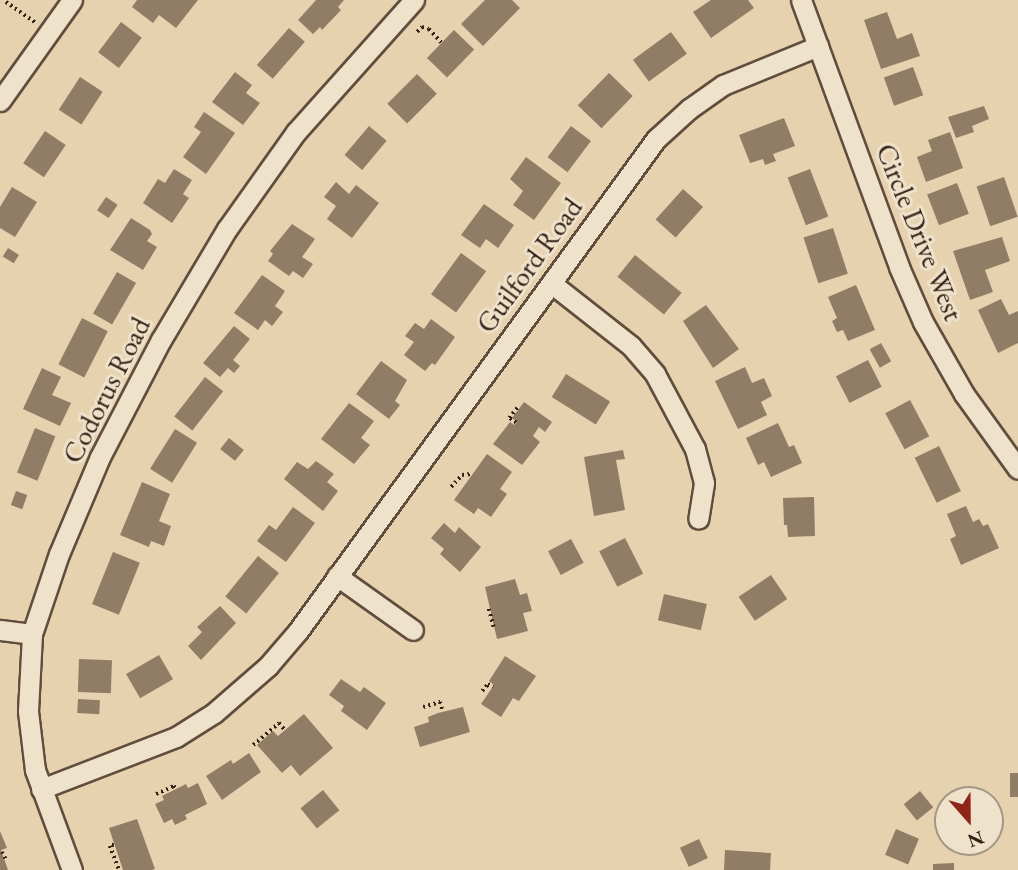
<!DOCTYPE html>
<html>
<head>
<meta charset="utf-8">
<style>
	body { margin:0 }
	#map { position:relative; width:1018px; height:870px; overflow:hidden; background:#e6d2af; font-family:"EB Garamond",serif }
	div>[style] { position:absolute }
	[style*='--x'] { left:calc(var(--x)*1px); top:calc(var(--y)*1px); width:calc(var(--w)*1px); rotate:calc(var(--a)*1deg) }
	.building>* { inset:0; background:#917d66; transform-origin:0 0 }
	.path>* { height:3.5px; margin-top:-1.75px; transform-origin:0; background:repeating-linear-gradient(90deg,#352117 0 2px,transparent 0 5.5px) }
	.roads { filter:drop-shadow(2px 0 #614d3d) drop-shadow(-2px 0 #614d3d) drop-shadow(0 2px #614d3d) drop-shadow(0 -2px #614d3d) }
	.street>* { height:19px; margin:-9.5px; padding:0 9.5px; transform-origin:9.5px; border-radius:9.5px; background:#efe2cb }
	span { translate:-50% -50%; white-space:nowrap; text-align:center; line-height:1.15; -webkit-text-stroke:6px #efe2cb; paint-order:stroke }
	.street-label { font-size:28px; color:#352117 }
	.north { position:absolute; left:934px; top:786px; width:70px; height:70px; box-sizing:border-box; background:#efe2cb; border:2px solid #a59583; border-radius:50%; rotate:159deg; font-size:19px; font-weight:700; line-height:28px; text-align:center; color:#352117 }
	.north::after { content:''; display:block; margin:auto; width:24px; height:32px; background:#8f2418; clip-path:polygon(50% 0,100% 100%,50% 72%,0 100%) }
</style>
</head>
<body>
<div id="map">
	<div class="building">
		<div style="clip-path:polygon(137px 0,198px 0,176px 28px,159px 15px,153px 23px,132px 7px)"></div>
		<div style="clip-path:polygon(316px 0,344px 0,338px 7px,341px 10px,322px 30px,320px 27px,313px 34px,298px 20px)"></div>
		<div style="clip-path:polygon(485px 0,512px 0,520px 8px,483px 46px,461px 24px)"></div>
		<div style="clip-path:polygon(711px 0,748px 0,754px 8px,711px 38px,693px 12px)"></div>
		<div style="clip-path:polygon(887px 12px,897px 39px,912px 33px,920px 56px,881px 69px,864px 20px)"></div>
		<div style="left:121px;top:22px;width:26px;height:38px;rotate:37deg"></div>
		<div style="left:289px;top:28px;width:21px;height:49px;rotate:41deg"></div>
		<div style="left:454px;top:30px;width:28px;height:39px;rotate:44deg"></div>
		<div style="left:671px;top:32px;width:27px;height:47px;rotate:54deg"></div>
		<div style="left:913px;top:67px;width:30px;height:31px;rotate:70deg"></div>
		<div style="clip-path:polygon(235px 72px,252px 85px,246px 93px,260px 103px,243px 125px,212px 102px)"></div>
		<div style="left:609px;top:73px;width:33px;height:45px;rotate:44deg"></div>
		<div style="left:417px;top:74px;width:28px;height:42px;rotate:45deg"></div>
		<div style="left:80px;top:77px;width:27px;height:39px;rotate:33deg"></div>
		<div style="clip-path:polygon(984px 106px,989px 119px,972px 126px,974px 132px,956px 138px,948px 117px)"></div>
		<div style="clip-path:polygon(204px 112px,235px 133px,206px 174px,183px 157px,201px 132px,194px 127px)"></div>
		<div style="clip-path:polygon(784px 118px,795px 146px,773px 154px,776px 161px,765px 165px,763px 159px,750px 163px,739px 135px)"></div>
		<div style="left:369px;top:126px;width:23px;height:38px;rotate:40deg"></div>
		<div style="left:571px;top:126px;width:25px;height:39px;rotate:37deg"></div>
		<div style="left:45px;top:131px;width:25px;height:39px;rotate:34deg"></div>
		<div style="clip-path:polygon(950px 132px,963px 168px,926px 182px,917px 157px,932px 151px,928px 140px)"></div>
		<div style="clip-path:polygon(526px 157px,561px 183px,534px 220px,513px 205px,523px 191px,510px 179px)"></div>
		<div style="clip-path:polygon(174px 169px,192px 180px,183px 194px,189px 198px,172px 223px,143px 203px,158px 179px,165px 183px)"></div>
		<div style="left:810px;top:169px;width:51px;height:24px;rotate:69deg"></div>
		<div style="left:1004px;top:177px;width:42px;height:29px;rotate:71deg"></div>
		<div style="clip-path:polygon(336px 182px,349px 194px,356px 185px,379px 203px,352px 238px,327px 219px,336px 206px,324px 197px)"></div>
		<div style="left:957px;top:183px;width:33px;height:32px;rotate:69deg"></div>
		<div style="clip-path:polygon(12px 187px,37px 202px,15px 237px,0 228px,0 207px)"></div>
		<div style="left:683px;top:189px;width:27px;height:41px;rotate:42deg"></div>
		<div style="left:106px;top:197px;width:14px;height:16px;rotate:34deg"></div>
		<div style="clip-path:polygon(484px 204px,514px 225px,498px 248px,486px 239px,480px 248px,461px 235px)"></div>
		<div style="clip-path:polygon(131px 218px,150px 230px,152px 234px,147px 241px,157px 247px,143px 270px,110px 250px)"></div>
		<div style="clip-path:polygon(292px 224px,315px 239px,302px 257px,313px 264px,303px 278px,293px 271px,289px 276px,268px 261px,273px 254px,270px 251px)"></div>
		<div style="left:833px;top:228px;width:48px;height:31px;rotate:72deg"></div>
		<div style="clip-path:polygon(1002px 237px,1010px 261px,985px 270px,993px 292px,970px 300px,953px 251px)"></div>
		<div style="left:8px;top:248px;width:13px;height:10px;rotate:32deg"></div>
		<div style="left:461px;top:253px;width:31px;height:51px;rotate:36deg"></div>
		<div style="left:635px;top:255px;width:60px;height:28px;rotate:39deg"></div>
		<div style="left:117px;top:272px;width:22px;height:48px;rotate:30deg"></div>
		<div style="clip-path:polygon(262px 275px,285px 291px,275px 306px,283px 312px,272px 326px,265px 320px,258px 330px,234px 313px)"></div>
		<div style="clip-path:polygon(856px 285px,875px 330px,848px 341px,843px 330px,837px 332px,832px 321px,837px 318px,828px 297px)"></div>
		<div style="clip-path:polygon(1001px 299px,1009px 315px,1018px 311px,1018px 343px,998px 353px,978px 310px)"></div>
		<div style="clip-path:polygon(706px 305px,739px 349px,713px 368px,683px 321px)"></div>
		<div style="left:82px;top:318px;width:29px;height:52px;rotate:27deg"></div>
		<div style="clip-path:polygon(431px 319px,455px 337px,435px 365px,432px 363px,425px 371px,404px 355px,414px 342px,405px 336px,415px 323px,424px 329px)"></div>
		<div style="clip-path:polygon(234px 326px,250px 339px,233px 360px,240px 366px,234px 373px,228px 368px,220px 377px,203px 363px)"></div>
		<div style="left:881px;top:343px;width:21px;height:13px;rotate:61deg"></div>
		<div style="left:868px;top:360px;width:30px;height:36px;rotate:63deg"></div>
		<div style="clip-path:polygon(381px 361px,407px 380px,395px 401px,400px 405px,389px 419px,356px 394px)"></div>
		<div style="clip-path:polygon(745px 367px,752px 383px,764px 378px,772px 396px,761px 402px,767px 415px,738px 429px,715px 381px)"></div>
		<div style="clip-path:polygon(42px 368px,61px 377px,52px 395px,71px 403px,60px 426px,23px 409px)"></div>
		<div style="left:566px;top:374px;width:52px;height:27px;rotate:32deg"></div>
		<div style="left:205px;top:377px;width:23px;height:50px;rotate:38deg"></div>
		<div style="left:910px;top:400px;width:41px;height:28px;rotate:62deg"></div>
		<div style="clip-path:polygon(524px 402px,552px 422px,545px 432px,539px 427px,533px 436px,540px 442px,522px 465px,493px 444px,510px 422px,514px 425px,517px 422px,512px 418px)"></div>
		<div style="clip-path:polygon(349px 403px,374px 421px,361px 438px,370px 445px,354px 464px,321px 439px)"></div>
		<div style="clip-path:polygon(778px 423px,789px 447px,794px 445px,802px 463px,771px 477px,764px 462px,758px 465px,746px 438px)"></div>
		<div style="left:35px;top:428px;width:22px;height:48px;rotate:22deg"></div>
		<div style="left:175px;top:429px;width:26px;height:47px;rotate:32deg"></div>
		<div style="left:229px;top:438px;width:19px;height:14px;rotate:39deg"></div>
		<div style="left:939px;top:446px;width:50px;height:27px;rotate:64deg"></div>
		<div style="clip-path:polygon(623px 450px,625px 459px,616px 460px,625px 510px,594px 516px,584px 457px)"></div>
		<div style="clip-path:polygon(487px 454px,512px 472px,500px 489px,507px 494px,491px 517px,478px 508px,474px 514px,454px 500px)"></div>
		<div style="clip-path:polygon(316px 461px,334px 474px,327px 482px,338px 491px,323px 511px,284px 479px,297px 462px,308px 469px)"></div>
		<div style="clip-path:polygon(142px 482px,170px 494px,159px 521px,171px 526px,164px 546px,151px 541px,149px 547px,120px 535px)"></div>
		<div style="left:16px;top:491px;width:12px;height:15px;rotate:20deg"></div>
		<div style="clip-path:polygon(814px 497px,815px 536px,788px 537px,787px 525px,784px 525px,783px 498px)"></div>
		<div style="clip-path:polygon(966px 506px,973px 522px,979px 519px,983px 526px,988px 524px,999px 548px,961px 565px,950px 539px,956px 536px,947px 514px)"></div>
		<div style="clip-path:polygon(293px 507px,315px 523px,286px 562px,257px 541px,269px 525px,276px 530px)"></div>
		<div style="clip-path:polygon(444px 523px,455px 533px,459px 527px,481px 547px,460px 572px,440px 554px,444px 549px,431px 538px)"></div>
		<div style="left:625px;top:538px;width:40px;height:29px;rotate:63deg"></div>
		<div style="left:571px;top:539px;width:27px;height:26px;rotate:62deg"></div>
		<div style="left:113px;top:552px;width:29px;height:56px;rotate:22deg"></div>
		<div style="left:258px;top:556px;width:27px;height:52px;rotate:39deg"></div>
		<div style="left:771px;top:575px;width:29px;height:39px;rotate:56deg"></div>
		<div style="clip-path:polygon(515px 579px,520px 595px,527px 593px,532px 611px,523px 613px,528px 631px,497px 639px,485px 587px)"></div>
		<div style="left:664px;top:594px;width:44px;height:27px;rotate:13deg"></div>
		<div style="clip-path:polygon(220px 606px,236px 623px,201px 660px,188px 646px,202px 632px,197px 627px)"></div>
		<div style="left:159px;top:655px;width:28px;height:38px;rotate:60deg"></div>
		<div style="clip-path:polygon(505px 656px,536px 676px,519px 701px,513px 698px,501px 717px,481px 704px,494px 685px,489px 681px)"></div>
		<div style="left:79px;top:659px;width:33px;height:33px;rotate:2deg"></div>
		<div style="clip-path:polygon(341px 679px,360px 692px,364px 687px,386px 703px,367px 730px,341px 711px,344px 706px,329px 695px)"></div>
		<div style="left:78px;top:699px;width:22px;height:14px;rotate:3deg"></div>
		<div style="clip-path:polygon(463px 707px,470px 732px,420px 747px,414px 727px,429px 722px,428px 717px,438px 713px)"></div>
		<div style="clip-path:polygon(304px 714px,333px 748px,300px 776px,291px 765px,282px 773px,257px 745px,273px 731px,278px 736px)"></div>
		<div style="clip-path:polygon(249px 753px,261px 772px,222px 800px,206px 776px,231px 760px,233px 764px)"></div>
		<div style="left:1010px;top:773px;width:8px;height:24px"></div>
		<div style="clip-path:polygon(198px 783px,207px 804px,185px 815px,187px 819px,175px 825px,172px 819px,164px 823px,155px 804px,164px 800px,162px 796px,186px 784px,188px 788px)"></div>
		<div style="clip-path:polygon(978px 788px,988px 800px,964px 800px)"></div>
		<div style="left:323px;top:790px;width:26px;height:29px;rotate:51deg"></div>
		<div style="left:920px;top:791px;width:21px;height:21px;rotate:51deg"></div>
		<div style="clip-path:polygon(137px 819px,155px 869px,152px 870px,123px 870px,109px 828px)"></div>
		<div style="left:896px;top:829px;width:25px;height:28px;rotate:23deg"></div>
		<div style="clip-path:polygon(0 831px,7px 848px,1px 850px,8px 870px,0 870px)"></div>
		<div style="left:699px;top:839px;width:21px;height:21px;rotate:65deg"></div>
		<div style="clip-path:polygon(725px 850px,771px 853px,770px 870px,724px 870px)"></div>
		<div style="clip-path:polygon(954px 863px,954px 870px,933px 870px,933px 864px)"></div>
	</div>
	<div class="path">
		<div style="--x:6;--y:2;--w:37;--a:35"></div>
		<div style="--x:417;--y:32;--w:7;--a:-45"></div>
		<div style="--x:422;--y:27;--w:7;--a:16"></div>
		<div style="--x:429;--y:29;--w:19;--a:47"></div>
		<div style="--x:516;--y:423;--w:9;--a:-144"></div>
		<div style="--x:509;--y:418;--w:13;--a:-51"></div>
		<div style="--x:451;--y:487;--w:16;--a:-47"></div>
		<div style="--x:462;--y:475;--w:10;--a:-6"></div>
		<div style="--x:489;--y:609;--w:20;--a:75"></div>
		<div style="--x:482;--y:691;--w:9;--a:-49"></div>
		<div style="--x:488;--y:684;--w:6;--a:31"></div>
		<div style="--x:423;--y:707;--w:18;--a:-16"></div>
		<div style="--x:440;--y:702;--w:9;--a:72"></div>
		<div style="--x:253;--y:745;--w:34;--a:-40"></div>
		<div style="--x:279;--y:723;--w:9;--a:49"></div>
		<div style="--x:156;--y:794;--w:20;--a:-24"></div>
		<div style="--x:174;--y:786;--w:4;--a:56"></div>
		<div style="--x:114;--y:845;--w:4;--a:166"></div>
		<div style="--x:110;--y:846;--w:26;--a:69"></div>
		<div style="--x:2;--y:852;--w:10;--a:61"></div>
	</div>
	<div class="roads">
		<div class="street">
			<div style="--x:801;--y:0;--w:284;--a:69.8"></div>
			<div style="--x:899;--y:267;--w:60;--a:66.4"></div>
			<div style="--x:923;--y:322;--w:83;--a:60.3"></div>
			<div style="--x:964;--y:394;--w:92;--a:54.2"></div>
			<div style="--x:0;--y:101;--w:124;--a:-54.5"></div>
			<div style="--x:551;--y:283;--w:102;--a:38.2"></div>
			<div style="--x:631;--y:346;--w:37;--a:49"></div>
			<div style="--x:655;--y:374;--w:85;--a:61.9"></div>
			<div style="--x:695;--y:449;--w:35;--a:75"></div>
			<div style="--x:704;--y:483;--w:36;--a:99"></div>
			<div style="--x:337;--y:576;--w:93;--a:35.4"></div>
			<div style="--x:0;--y:630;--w:32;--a:7"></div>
			<div style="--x:41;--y:789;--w:145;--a:-21.1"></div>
			<div style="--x:176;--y:737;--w:45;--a:-32.3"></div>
			<div style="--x:214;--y:713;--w:72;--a:-41"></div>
			<div style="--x:268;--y:666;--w:46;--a:-49.4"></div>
			<div style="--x:298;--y:631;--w:608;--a:-53.96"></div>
			<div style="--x:656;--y:139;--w:45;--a:-42.3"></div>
			<div style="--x:689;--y:109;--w:42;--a:-35.2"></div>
			<div style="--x:723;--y:85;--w:103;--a:-22.3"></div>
			<div style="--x:72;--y:870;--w:107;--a:-110.3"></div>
			<div style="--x:35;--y:770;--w:59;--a:-96.8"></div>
			<div style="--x:28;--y:711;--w:77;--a:-87"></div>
			<div style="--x:32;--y:634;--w:84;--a:-71.4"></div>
			<div style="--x:59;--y:554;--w:105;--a:-67.1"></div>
			<div style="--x:100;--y:457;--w:132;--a:-62.5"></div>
			<div style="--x:161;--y:340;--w:129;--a:-59.3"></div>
			<div style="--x:227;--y:229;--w:119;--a:-54.6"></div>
			<div style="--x:296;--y:132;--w:177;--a:-48.2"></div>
		</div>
	</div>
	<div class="street-label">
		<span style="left:920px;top:232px;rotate:68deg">Circle Drive West</span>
		<span style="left:529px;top:265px;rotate:-54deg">Guilford Road</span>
		<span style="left:106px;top:390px;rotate:-63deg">Codorus Road</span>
	</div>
	<div class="north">N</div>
</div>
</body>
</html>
